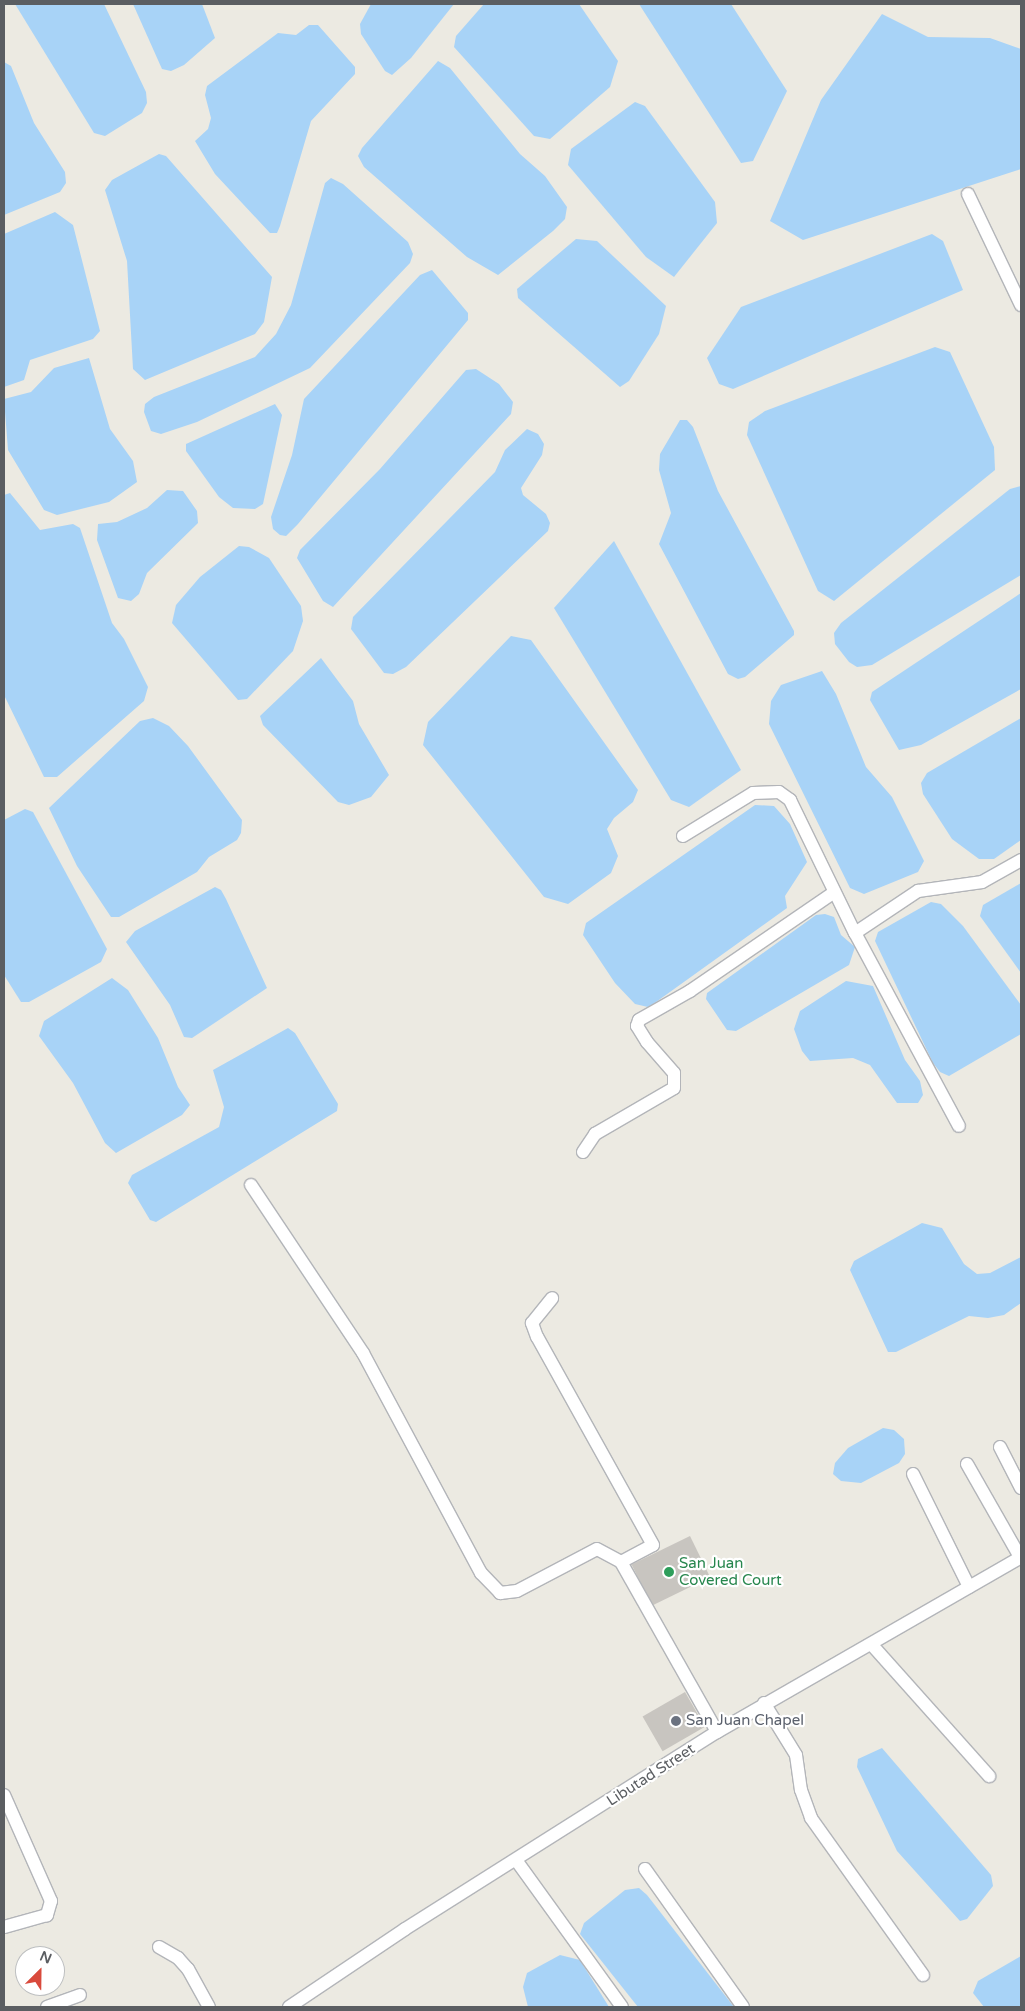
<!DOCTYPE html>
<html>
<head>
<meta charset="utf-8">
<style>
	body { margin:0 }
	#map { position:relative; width:1025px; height:2011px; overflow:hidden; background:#eceae2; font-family:"Varela Round",sans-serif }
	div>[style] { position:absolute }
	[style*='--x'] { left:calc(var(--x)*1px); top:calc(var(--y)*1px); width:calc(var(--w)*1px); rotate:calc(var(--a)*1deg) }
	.water>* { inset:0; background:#a8d3f7 }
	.building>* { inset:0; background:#c8c5c0; transform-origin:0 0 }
	.roads { filter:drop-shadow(1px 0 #b3b5b9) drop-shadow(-1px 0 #b3b5b9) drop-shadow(0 1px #b3b5b9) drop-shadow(0 -1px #b3b5b9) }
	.street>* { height:12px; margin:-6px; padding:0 6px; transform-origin:6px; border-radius:6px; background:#fff }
	.dots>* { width:14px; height:14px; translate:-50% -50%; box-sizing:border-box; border:2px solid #fff; border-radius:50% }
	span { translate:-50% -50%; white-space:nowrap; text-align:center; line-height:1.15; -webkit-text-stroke:4.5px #fff; paint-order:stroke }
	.leisure-label { font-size:15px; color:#27864d }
	.left { translate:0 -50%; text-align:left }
	.worship-label { font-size:15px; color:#5b616d }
	.street-label { font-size:15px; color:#5b5e62 }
	.frame { position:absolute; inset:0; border:5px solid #5b5e62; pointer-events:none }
	.north { position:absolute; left:15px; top:1946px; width:50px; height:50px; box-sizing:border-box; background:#fff; border:1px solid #bdbfc0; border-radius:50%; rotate:23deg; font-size:14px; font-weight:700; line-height:20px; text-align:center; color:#5b5e62 }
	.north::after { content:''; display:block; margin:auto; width:18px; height:22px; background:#d94a3c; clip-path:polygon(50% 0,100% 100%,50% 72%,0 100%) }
</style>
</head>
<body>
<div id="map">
	<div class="water">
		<div style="clip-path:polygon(15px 4px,104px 4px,146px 92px,147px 103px,142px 113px,105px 136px,94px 133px)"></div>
		<div style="clip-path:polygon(133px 4px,202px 4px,215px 38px,184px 65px,171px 71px,162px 69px)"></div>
		<div style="clip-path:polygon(371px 4px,454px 4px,411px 58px,392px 75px,385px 71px,361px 34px,360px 24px)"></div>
		<div style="clip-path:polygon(484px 4px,579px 4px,618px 61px,610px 87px,550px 139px,534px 136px,454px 47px,456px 36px)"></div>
		<div style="clip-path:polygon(639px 4px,731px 4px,787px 91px,753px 161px,741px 163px)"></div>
		<div style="clip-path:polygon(882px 14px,928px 37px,990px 38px,1021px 49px,1021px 169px,803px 240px,770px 221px,821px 100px)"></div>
		<div style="clip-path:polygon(309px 25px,318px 25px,355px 67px,355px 74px,311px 121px,280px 226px,277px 233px,270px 233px,215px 174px,195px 141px,208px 129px,211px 118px,205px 95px,207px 86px,278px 33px,296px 35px)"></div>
		<div style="clip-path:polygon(438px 61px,450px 68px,520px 154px,545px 176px,567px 207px,565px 219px,553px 231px,498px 275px,467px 257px,364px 167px,358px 156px,362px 148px)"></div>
		<div style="clip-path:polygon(4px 62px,11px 66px,34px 123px,65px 172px,66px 183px,60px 192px,4px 215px)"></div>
		<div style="clip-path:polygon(635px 102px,645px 106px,715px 202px,717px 223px,674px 277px,646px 257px,568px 165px,571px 149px)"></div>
		<div style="clip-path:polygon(159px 154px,166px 156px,272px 277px,264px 322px,255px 334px,145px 380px,133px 369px,127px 261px,105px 190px,112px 180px)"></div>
		<div style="clip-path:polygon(331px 178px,343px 184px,408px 242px,413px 254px,410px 263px,310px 368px,197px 422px,161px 434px,151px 431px,144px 412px,145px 404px,154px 397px,255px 357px,276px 334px,291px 305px,325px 183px)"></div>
		<div style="clip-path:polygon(55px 212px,73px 225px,100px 331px,93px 339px,30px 360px,24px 380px,4px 387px,4px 234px)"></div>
		<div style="clip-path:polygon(932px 234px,943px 241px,963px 290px,733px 389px,719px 384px,707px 358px,741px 307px)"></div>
		<div style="clip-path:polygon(576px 239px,597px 241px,666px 306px,659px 334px,629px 381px,620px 387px,518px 298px,517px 289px)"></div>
		<div style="clip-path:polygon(432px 270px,468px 313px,468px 320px,298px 524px,286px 536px,280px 535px,273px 529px,271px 517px,292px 455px,304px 399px,420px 275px)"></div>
		<div style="clip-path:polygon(935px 347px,950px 352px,994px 447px,995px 470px,834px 601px,818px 591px,747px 435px,749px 422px,765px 411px)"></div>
		<div style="clip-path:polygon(89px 358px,110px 429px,133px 461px,137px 482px,109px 502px,57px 515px,44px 510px,8px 450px,4px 399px,31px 392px,54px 368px)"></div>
		<div style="clip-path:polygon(476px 369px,499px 384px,513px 402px,511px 414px,333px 607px,323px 601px,297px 558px,300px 550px,380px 469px,466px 370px)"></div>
		<div style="clip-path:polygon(275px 404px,282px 415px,263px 504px,255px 509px,233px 508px,219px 497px,186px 451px,186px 444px)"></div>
		<div style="clip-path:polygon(680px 420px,687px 420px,693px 427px,718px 491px,794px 631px,794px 635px,745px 677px,738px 679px,728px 674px,659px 544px,671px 513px,659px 470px,660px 454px)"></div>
		<div style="clip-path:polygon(527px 429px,538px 434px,544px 444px,542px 455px,521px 488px,523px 495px,546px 514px,550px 523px,548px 531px,406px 667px,393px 674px,384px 673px,351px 629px,353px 617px,495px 472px,505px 450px)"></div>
		<div style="clip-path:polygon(1021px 486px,1021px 575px,872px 665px,857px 667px,849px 662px,835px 644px,834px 633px,841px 623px,1010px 489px)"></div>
		<div style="clip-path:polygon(167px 490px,183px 491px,197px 511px,198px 523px,147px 573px,139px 594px,131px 601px,118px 598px,97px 540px,98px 524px,117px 522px,147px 508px)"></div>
		<div style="clip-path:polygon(10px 493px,40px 530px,73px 524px,80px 528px,112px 623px,124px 639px,148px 687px,144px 701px,57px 777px,44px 777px,4px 695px,4px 495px)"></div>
		<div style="clip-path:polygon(614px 541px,741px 770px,689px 807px,671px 800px,554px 608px)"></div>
		<div style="clip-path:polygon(239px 546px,249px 547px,269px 558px,301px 606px,303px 621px,293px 651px,247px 699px,238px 700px,172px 623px,176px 605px,200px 577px)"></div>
		<div style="clip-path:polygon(1021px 593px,1021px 689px,921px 745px,899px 750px,870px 700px,872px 692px)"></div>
		<div style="clip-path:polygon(511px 636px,531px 640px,638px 790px,633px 802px,614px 818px,607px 829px,618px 856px,611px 873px,568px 904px,544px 897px,423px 745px,428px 722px)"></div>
		<div style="clip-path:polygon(321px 658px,353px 701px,359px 724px,389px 775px,371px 797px,349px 805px,338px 802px,263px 725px,260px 716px)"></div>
		<div style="clip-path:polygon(822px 671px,836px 694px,866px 767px,892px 797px,924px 861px,918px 872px,864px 894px,850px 888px,769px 724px,771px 701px,781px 685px)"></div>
		<div style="clip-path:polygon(153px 718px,169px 726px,188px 746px,242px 820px,241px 833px,237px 840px,209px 857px,197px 872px,119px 917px,111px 917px,77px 866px,49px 808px,140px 721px)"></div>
		<div style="clip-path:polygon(1021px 718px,1021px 840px,994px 859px,979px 859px,952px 839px,923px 794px,921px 783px,927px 773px)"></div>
		<div style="clip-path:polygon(755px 805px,774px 806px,790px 824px,807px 862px,785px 896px,787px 908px,656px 1002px,648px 1007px,635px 1004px,615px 983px,583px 935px,586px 923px)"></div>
		<div style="clip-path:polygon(25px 809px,33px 812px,107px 949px,101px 962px,29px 1002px,21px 1002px,4px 975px,4px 820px)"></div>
		<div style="clip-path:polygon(1021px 883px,1021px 973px,980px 916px,983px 905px)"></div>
		<div style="clip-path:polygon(215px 887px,221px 890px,226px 899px,267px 988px,192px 1038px,184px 1037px,170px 1005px,126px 942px,135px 931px)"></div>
		<div style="clip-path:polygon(931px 902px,941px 904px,963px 926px,1021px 1005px,1021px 1034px,949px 1076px,940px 1072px,933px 1063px,875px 941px,878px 932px)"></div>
		<div style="clip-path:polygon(825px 914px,834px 917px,841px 935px,855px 947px,849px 965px,736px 1031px,727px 1030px,706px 999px,707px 993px,816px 915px)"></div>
		<div style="clip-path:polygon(112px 978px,128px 990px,158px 1038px,178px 1087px,190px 1105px,182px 1115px,116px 1153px,105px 1143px,73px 1083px,39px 1036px,44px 1021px)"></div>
		<div style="clip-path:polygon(846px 981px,873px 986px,905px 1060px,920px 1081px,923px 1095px,918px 1103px,897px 1103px,870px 1065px,853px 1058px,810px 1061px,802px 1051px,794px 1029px,800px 1011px)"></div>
		<div style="clip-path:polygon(288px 1028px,295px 1033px,338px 1104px,337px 1111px,156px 1222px,150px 1220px,128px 1183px,132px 1175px,219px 1127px,224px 1107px,213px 1070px)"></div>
		<div style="clip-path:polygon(922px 1223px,942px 1228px,964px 1264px,977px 1274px,990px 1273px,1021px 1257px,1021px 1303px,1004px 1315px,988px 1318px,969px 1316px,896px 1352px,888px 1352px,850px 1270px,854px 1261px)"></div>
		<div style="clip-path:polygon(883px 1428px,894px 1430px,904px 1439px,905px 1454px,899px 1463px,861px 1483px,841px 1481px,833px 1474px,835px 1463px,848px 1448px)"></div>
		<div style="clip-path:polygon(882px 1748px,991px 1875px,993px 1886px,967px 1919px,960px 1921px,897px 1851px,857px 1767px,858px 1759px)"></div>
		<div style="clip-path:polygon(639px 1888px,647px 1895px,734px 2007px,638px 2007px,580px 1934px,584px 1923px,625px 1890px)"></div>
		<div style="clip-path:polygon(560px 1955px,580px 1960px,609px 2007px,528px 2007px,523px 1987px,527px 1973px)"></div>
		<div style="clip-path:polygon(1021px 1956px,1021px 2007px,984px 2007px,973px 1993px,978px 1981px)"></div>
	</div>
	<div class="building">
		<div style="left:690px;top:1536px;width:46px;height:65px;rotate:64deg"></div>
		<div style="left:685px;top:1692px;width:40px;height:49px;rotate:60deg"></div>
	</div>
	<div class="roads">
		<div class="street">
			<div style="--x:968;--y:194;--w:123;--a:64.5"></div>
			<div style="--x:683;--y:836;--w:82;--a:-31.6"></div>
			<div style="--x:753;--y:793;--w:26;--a:-2"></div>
			<div style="--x:779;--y:792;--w:14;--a:36"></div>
			<div style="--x:790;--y:800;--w:148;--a:64"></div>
			<div style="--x:855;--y:933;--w:76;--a:-33.7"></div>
			<div style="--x:918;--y:891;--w:65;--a:-8"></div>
			<div style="--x:982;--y:882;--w:45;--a:-29.4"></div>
			<div style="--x:855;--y:933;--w:219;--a:61.7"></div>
			<div style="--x:583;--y:1152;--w:22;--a:-56"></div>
			<div style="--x:595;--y:1134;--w:91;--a:-30.2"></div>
			<div style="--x:674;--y:1088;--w:15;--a:-90"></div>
			<div style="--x:674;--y:1073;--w:41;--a:-131.1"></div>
			<div style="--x:647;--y:1042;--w:19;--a:-122"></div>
			<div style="--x:637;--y:1026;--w:6;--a:-72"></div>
			<div style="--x:639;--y:1020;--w:59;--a:-29.6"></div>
			<div style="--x:690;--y:991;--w:173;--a:-34.4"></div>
			<div style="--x:251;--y:1185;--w:202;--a:56.3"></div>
			<div style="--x:363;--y:1353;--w:250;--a:61.8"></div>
			<div style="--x:481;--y:1573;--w:28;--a:46"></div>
			<div style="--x:500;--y:1593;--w:17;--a:-7"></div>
			<div style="--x:517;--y:1591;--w:90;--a:-27.7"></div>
			<div style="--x:597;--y:1549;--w:27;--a:28"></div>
			<div style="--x:621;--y:1562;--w:36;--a:-28"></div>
			<div style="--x:653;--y:1545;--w:238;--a:-119.1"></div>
			<div style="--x:537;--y:1337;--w:15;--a:-110"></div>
			<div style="--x:532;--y:1323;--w:32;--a:-51"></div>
			<div style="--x:1000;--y:1447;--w:46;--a:62.9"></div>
			<div style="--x:967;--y:1464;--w:107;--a:60.3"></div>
			<div style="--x:913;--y:1474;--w:126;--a:63.6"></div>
			<div style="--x:621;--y:1562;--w:195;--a:60.5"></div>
			<div style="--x:872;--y:1645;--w:176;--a:48.2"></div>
			<div style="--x:764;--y:1703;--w:61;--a:58.4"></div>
			<div style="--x:796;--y:1755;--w:35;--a:82"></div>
			<div style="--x:801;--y:1790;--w:30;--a:70"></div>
			<div style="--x:811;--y:1818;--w:193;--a:54.5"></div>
			<div style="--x:4;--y:1795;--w:116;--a:66.1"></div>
			<div style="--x:51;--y:1901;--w:15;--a:106"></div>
			<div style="--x:47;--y:1915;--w:45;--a:164.4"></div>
			<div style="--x:516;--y:1860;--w:181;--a:54.2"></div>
			<div style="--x:645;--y:1869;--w:169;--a:54.6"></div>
			<div style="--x:159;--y:1947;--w:22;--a:30"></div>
			<div style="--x:178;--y:1958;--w:15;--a:48"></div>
			<div style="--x:188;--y:1969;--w:43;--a:61.1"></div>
			<div style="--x:47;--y:2007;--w:35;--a:-20"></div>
			<div style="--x:289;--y:2007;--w:140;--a:-33.9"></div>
			<div style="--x:405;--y:1929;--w:369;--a:-32.3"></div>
			<div style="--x:717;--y:1732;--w:351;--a:-29.9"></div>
		</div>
	</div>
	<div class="dots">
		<div style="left:669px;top:1572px;background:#2e9e5b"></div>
		<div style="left:676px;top:1721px;background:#6b7280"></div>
	</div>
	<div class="leisure-label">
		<span class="left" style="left:679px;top:1572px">San Juan<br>Covered Court</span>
	</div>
	<div class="worship-label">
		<span class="left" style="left:686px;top:1721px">San Juan Chapel</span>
	</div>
	<div class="street-label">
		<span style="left:651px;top:1775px;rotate:-33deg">Libutad Street</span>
	</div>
	<div class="frame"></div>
	<div class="north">N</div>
</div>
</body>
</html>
